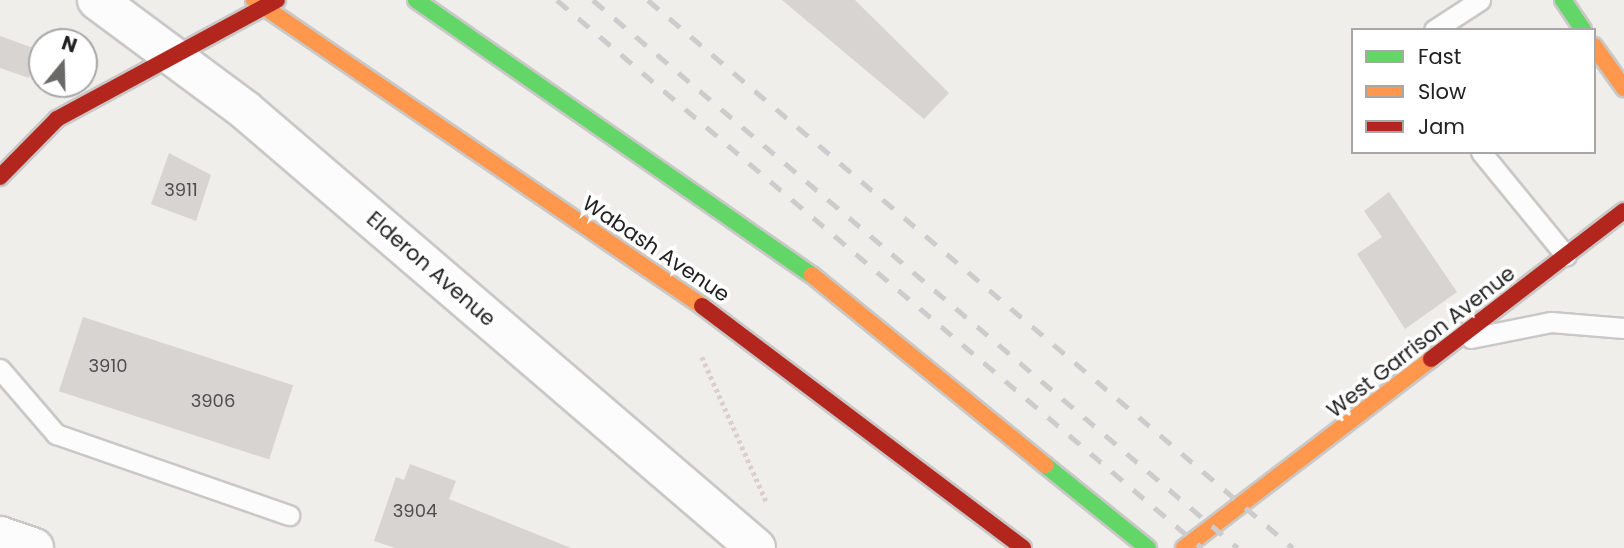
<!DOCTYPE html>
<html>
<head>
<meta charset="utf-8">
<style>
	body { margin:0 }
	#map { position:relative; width:1624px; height:548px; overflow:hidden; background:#f0eeeb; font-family:Poppins,sans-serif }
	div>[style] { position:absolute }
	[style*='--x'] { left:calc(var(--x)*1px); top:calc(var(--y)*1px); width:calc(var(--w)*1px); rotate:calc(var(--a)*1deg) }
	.building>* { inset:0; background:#d7d4d2; transform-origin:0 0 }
	.path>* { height:4.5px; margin-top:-2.25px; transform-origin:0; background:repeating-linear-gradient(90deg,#dccecd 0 3.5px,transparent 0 7px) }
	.roads { filter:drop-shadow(2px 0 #c9c8c7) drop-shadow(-2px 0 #c9c8c7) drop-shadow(0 2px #c9c8c7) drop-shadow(0 -2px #c9c8c7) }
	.lane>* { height:19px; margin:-9.5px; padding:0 9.5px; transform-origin:9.5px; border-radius:9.5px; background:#fdfcfc }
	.street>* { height:38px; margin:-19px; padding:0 19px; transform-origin:19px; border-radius:19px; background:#fdfcfc }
	.fast>* { height:16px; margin:-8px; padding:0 8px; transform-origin:8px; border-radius:8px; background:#63d668 }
	.slow>* { height:16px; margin:-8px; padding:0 8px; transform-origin:8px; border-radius:8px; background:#ff974d }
	.jam>* { height:16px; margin:-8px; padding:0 8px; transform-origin:8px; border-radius:8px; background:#b3261e }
	.rail>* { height:5px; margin-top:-2.5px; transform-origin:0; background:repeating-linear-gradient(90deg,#ccc 0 14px,transparent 0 28px) }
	span { translate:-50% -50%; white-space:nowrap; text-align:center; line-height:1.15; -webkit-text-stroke:7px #fff; paint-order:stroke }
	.number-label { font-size:18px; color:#4f4e4e }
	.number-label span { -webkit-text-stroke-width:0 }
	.street-label { font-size:21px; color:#222 }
	.legend { position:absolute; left:1351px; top:28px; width:245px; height:126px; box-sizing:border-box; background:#fff; border:2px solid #a7a7a7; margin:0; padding:9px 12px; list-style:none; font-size:21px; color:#222 }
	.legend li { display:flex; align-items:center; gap:14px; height:35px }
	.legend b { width:35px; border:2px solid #a7a7a7 }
	.north { position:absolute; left:28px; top:28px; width:70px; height:70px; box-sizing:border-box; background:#fff; border:2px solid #a7a7a7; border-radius:50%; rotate:19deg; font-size:19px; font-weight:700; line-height:28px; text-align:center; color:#222 }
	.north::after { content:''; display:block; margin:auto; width:24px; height:32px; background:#6a6968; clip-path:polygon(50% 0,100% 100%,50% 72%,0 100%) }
</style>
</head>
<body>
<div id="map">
	<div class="building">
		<div style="clip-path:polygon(782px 0,855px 0,949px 93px,924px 119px)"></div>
		<div style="clip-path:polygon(0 36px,39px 50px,29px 78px,0 68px)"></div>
		<div style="clip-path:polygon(169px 153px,211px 175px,196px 221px,151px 204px)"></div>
		<div style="clip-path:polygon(1389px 192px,1457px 292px,1405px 329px,1357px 254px,1382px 237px,1364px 211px)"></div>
		<div style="left:83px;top:317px;width:221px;height:78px;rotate:18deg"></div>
		<div style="clip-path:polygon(410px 464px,456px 481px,449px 499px,571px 548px,395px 548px,374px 541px,396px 477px,404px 480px)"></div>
	</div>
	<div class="path">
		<div style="--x:702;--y:357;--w:160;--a:66"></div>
	</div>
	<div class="roads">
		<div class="lane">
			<div style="--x:1434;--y:30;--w:55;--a:-33.1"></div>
			<div style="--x:1481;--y:152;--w:134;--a:50.7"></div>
			<div style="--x:1471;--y:338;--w:82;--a:-11.3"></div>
			<div style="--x:1551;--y:322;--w:73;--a:4.7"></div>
			<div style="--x:0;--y:369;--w:86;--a:49.3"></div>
			<div style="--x:56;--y:434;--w:247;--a:19.2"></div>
		</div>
		<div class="street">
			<div style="--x:97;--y:0;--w:184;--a:36.6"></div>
			<div style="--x:245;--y:110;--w:673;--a:40.6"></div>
			<div style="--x:0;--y:536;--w:36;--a:19"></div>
		</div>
		<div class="fast">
			<div style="--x:416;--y:0;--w:482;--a:34.8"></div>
			<div style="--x:1563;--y:0;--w:36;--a:56"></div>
			<div style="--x:1045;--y:465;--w:132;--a:38.9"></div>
		</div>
		<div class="slow">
			<div style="--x:254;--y:0;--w:543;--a:34.33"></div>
			<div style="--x:1594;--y:46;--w:52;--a:54.5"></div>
			<div style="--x:812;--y:275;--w:301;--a:39.2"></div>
			<div style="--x:1184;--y:548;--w:311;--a:-37.4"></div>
		</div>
		<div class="jam">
			<div style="--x:0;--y:177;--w:81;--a:-45.5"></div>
			<div style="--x:57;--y:119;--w:250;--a:-28.4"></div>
			<div style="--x:702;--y:306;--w:402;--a:37"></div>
			<div style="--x:1431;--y:359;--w:243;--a:-37.5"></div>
		</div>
	</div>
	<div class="rail">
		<div style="--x:557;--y:0;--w:846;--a:40.35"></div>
		<div style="--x:593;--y:0;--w:846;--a:40.35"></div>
		<div style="--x:648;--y:0;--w:846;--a:40.35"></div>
	</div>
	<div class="number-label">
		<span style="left:181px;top:190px">3911</span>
		<span style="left:108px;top:366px">3910</span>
		<span style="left:213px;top:401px">3906</span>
		<span style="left:415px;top:511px">3904</span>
	</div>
	<div class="street-label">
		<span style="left:656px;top:249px;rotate:34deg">Wabash Avenue</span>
		<span style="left:431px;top:269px;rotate:41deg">Elderon Avenue</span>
		<span style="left:1421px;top:342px;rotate:-38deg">West Garrison Avenue</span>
	</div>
	<ul class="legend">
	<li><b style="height:9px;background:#63d668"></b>Fast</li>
	<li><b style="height:9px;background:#ff974d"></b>Slow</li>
	<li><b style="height:9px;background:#b3261e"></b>Jam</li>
	</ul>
	<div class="north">N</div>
</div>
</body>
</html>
